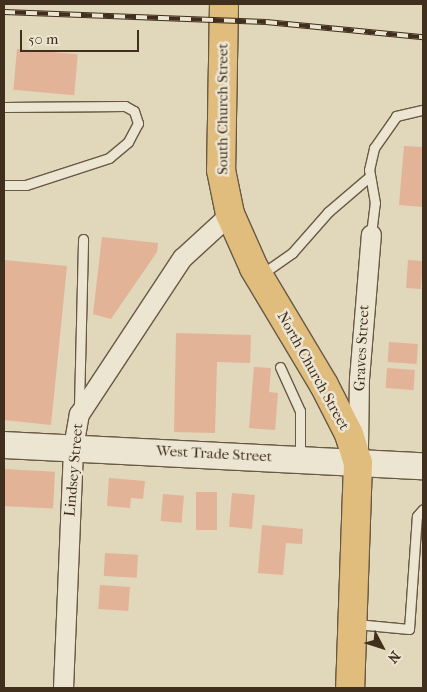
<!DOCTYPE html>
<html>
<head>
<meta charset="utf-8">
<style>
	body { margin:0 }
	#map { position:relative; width:427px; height:692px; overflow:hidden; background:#e1d7ba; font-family:"IM FELL French Canon",serif }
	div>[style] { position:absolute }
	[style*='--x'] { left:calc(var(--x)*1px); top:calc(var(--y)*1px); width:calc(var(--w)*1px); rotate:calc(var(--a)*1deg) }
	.building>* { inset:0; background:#e2b397; transform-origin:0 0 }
	.roads { filter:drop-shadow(1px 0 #695944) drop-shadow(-1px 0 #695944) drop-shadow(0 1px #695944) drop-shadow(0 -1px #695944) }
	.lane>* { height:9px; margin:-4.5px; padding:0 4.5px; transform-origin:4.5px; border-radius:4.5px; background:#ece5d2 }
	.street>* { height:19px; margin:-9.5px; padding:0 9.5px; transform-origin:9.5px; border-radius:9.5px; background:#ece5d2 }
	.secondary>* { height:26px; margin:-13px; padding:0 13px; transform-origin:13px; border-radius:13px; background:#ece5d2 }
	.primary>* { height:28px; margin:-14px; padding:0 14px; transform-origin:14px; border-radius:14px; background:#e0bc7d }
	.rail>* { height:5.5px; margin-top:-2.75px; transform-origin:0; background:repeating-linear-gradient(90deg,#ece5d2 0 11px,#412f1d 0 22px); box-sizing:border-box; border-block:1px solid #412f1d }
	span { translate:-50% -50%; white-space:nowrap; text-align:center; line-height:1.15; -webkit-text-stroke:5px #ece5d2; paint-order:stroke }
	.street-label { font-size:15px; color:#412f1d }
	.frame { position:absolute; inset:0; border:5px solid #412f1d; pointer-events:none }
	.north { position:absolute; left:357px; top:622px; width:50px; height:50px; -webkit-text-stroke:4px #ece5d2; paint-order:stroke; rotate:130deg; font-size:14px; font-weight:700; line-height:20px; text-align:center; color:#412f1d }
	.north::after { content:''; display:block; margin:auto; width:18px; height:22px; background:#412f1d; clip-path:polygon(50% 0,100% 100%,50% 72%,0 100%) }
	.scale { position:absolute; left:20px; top:30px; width:119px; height:22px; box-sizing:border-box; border:2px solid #412f1d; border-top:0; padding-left:6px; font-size:15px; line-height:18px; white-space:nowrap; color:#412f1d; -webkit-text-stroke:4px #ece5d2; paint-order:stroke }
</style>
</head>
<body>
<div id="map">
	<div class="building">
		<div style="left:17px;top:49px;width:61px;height:41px;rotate:5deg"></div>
		<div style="clip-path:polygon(404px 146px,423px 147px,423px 207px,399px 205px)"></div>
		<div style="clip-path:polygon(102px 237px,158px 243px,157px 252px,111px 319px,93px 314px)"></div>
		<div style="clip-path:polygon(4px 260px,67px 266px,51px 425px,4px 420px)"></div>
		<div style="left:408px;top:260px;width:15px;height:28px;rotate:4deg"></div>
		<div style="clip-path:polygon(176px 333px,251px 335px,250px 363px,217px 362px,215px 433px,174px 432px)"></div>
		<div style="left:389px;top:342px;width:29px;height:20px;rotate:4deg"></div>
		<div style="clip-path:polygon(254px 367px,271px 368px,269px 392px,278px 393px,275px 430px,249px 428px)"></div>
		<div style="left:387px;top:368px;width:28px;height:20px;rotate:4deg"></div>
		<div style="left:4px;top:469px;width:51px;height:37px;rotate:3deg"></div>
		<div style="clip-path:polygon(109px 478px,145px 481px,143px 499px,131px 498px,130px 508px,107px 506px)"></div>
		<div style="left:196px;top:492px;width:21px;height:38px"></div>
		<div style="left:232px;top:493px;width:23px;height:34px;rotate:5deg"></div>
		<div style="left:163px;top:494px;width:21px;height:27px;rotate:5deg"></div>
		<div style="clip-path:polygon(262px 525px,303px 529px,302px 544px,286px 543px,283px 575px,258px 573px)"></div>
		<div style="left:105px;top:553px;width:33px;height:23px;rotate:3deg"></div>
		<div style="left:100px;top:585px;width:30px;height:24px;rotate:4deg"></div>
	</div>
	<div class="roads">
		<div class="lane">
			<div style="--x:4;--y:107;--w:121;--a:-0.5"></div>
			<div style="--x:125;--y:106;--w:10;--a:29"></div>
			<div style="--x:134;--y:111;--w:13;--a:72"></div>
			<div style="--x:138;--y:123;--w:21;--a:118"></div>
			<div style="--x:128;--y:142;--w:25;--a:140"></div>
			<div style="--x:109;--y:158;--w:87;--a:162"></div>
			<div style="--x:26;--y:185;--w:22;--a:180"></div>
			<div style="--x:371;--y:234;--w:31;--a:-83"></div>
			<div style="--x:375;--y:203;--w:34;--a:-100"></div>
			<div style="--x:369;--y:170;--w:23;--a:-77"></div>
			<div style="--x:374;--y:148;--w:39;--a:-55"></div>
			<div style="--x:396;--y:116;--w:28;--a:-13"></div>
			<div style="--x:262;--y:274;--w:37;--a:-35"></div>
			<div style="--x:292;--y:253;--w:55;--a:-48.7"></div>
			<div style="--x:328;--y:212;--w:54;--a:-40.5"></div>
			<div style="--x:280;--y:367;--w:48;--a:65.6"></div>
			<div style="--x:300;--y:411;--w:47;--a:90"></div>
			<div style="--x:79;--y:406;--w:167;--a:-88.6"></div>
			<div style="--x:356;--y:624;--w:53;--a:5.4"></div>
			<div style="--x:409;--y:629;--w:113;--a:-86"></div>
			<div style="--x:417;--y:516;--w:9;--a:-49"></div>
		</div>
		<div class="street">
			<div style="--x:358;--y:447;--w:68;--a:-89.2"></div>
			<div style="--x:359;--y:379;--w:145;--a:-85.3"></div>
			<div style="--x:63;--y:688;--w:241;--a:-87.6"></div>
			<div style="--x:73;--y:447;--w:34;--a:-80"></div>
			<div style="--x:79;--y:414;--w:187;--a:-56.6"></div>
			<div style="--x:182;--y:258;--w:65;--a:-42.5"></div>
		</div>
		<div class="secondary">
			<div style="--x:4;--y:445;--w:420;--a:2.9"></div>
		</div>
		<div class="primary">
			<div style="--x:224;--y:4;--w:166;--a:91"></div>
			<div style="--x:221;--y:170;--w:45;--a:78.4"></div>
			<div style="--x:230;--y:214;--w:59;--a:66"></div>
			<div style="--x:254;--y:268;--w:136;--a:59.1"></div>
			<div style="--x:324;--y:385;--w:55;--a:63"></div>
			<div style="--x:349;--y:434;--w:30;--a:73"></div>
			<div style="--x:358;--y:463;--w:225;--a:92"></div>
		</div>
	</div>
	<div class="rail">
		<div style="--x:4;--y:12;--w:262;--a:2.2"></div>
		<div style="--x:266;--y:22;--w:158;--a:5.5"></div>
	</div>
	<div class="street-label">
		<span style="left:223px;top:109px;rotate:-90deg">South Church Street</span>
		<span style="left:362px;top:348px;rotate:-87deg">Graves Street</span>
		<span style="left:313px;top:371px;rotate:61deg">North Church Street</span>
		<span style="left:214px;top:454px;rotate:3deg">West Trade Street</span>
		<span style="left:74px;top:470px;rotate:-85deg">Lindsey Street</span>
	</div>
	<div class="frame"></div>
	<div class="north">N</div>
	<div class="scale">50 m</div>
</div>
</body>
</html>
